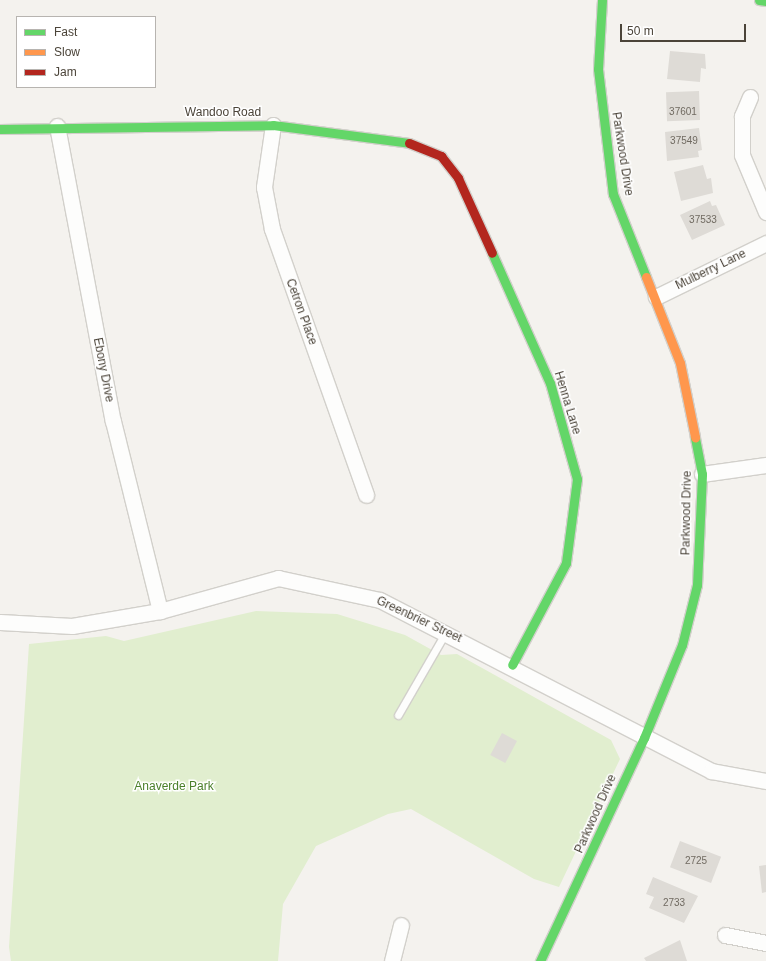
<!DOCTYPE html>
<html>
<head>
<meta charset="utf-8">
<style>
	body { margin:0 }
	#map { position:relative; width:766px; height:961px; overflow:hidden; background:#f4f2ee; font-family:Arial,sans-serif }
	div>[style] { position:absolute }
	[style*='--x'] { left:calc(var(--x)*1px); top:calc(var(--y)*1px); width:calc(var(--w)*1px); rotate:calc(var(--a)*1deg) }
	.green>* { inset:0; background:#e1eecf }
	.building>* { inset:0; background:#dedbd6; transform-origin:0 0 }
	.roads { filter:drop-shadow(1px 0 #d2d0cb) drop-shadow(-1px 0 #d2d0cb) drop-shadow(0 1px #d2d0cb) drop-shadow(0 -1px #d2d0cb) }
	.lane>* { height:7px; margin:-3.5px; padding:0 3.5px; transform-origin:3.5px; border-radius:3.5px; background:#fdfdfc }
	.street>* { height:15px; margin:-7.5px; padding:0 7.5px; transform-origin:7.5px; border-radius:7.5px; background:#fdfdfc }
	.fast>* { height:9px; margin:-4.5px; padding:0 4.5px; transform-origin:4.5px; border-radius:4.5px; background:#63d668 }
	.slow>* { height:9px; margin:-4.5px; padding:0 4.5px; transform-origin:4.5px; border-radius:4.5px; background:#ff974d }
	.jam>* { height:9px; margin:-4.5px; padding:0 4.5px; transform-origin:4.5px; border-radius:4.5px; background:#b3261e }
	span { translate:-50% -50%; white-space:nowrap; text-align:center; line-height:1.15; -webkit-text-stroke:3px #fff; paint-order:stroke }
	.number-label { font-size:10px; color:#706a61 }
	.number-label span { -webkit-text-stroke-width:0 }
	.street-label { font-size:12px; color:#4b4439 }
	.park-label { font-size:12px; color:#4a7f2a }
	.legend { position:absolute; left:16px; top:16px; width:140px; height:72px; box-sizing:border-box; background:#fff; border:1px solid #b7b4b0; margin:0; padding:5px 7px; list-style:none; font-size:12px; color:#4b4439 }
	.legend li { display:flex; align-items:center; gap:8px; height:20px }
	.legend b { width:20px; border:1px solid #b7b4b0 }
	.scale { position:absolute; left:620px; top:24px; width:126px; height:18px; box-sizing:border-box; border:2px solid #4b4439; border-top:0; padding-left:5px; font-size:12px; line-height:14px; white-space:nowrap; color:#4b4439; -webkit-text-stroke:3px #fff; paint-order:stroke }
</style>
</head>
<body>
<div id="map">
	<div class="green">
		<div style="clip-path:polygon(256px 611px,337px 614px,405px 635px,441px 655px,457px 654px,611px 740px,620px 759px,559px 887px,534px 879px,411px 809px,388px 814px,316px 846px,283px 904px,278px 961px,11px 961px,9px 947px,29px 644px,106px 636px,124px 641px)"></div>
	</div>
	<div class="building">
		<div style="clip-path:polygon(670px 51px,705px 54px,706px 69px,701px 68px,700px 82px,667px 79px)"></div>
		<div style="left:699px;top:91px;width:29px;height:33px;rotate:88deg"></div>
		<div style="clip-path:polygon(699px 128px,702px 150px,698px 151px,699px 157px,667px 161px,665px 132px)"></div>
		<div style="clip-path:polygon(703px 165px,707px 179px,711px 178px,713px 193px,681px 201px,674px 172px)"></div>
		<div style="clip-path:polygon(710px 201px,712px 206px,716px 205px,725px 225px,692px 240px,680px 215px)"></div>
		<div style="left:502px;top:733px;width:17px;height:25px;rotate:28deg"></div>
		<div style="left:680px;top:841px;width:44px;height:28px;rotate:21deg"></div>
		<div style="clip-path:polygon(766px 865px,766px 892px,762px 893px,759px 866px)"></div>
		<div style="clip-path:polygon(653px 877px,698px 896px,684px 923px,649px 908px,654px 897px,646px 894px)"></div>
		<div style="clip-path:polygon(680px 940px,687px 961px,646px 961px,644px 958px)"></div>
	</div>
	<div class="roads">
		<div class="lane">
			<div style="--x:398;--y:715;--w:96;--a:-60"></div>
		</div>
		<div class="street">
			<div style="--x:750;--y:97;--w:21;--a:113"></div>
			<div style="--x:742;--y:116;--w:39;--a:90"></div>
			<div style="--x:742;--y:155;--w:62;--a:67.2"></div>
			<div style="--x:273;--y:125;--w:63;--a:98.3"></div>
			<div style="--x:264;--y:187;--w:43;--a:79.2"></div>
			<div style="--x:272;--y:229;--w:282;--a:70.5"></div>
			<div style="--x:57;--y:126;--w:300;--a:79.3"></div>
			<div style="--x:113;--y:421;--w:196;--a:76.1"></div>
			<div style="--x:656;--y:297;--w:123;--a:-26.1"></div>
			<div style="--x:702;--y:474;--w:65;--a:-8"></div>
			<div style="--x:0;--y:622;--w:72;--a:3.2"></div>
			<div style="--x:72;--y:626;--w:89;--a:-9.7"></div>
			<div style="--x:160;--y:611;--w:123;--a:-15.6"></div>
			<div style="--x:278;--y:578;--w:104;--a:12.2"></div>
			<div style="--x:380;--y:600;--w:373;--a:27.3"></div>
			<div style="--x:711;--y:771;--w:56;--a:10.3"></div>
			<div style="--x:725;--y:935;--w:42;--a:11"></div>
			<div style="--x:392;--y:961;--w:37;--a:-76"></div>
		</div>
		<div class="fast">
			<div style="--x:602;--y:0;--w:69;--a:93.3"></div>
			<div style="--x:598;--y:69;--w:126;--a:83.2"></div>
			<div style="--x:613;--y:194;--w:89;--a:68.3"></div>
			<div style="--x:759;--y:0;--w:7;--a:8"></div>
			<div style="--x:0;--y:129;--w:273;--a:-0.8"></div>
			<div style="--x:273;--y:125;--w:137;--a:7.5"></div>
			<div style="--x:492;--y:253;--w:142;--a:66"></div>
			<div style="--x:550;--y:383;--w:100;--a:74.3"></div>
			<div style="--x:577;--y:479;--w:85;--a:97.5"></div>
			<div style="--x:566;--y:563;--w:115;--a:117.9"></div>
			<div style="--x:540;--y:961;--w:246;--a:-65"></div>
			<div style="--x:644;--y:738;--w:100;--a:-67.8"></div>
			<div style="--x:682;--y:645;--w:62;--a:-76"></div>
			<div style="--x:697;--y:585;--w:111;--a:-87.4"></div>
			<div style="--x:702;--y:474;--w:38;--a:-101"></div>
		</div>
		<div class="slow">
			<div style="--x:646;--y:277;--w:92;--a:68.4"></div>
			<div style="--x:680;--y:363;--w:76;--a:78.5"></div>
		</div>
		<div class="jam">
			<div style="--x:409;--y:143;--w:35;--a:22"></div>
			<div style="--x:441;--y:156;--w:28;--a:52"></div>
			<div style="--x:458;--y:178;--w:82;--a:65.6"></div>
		</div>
	</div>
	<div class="number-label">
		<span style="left:683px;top:112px">37601</span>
		<span style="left:684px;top:141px">37549</span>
		<span style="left:703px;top:220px">37533</span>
		<span style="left:696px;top:861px">2725</span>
		<span style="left:674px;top:903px">2733</span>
	</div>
	<div class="street-label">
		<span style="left:223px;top:113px">Wandoo Road</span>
		<span style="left:622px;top:154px;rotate:81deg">Parkwood Drive</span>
		<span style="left:711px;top:270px;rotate:-26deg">Mulberry Lane</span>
		<span style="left:301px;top:312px;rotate:70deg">Cetron Place</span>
		<span style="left:103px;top:370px;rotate:79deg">Ebony Drive</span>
		<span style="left:567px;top:403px;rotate:73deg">Henna Lane</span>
		<span style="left:687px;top:513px;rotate:-89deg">Parkwood Drive</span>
		<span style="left:419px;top:620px;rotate:25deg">Greenbrier Street</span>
		<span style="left:596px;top:814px;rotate:-66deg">Parkwood Drive</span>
	</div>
	<div class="park-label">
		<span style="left:174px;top:787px">Anaverde Park</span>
	</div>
	<ul class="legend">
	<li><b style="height:5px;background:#63d668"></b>Fast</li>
	<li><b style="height:5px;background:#ff974d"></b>Slow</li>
	<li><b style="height:5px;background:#b3261e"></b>Jam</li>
	</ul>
	<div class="scale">50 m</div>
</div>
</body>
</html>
